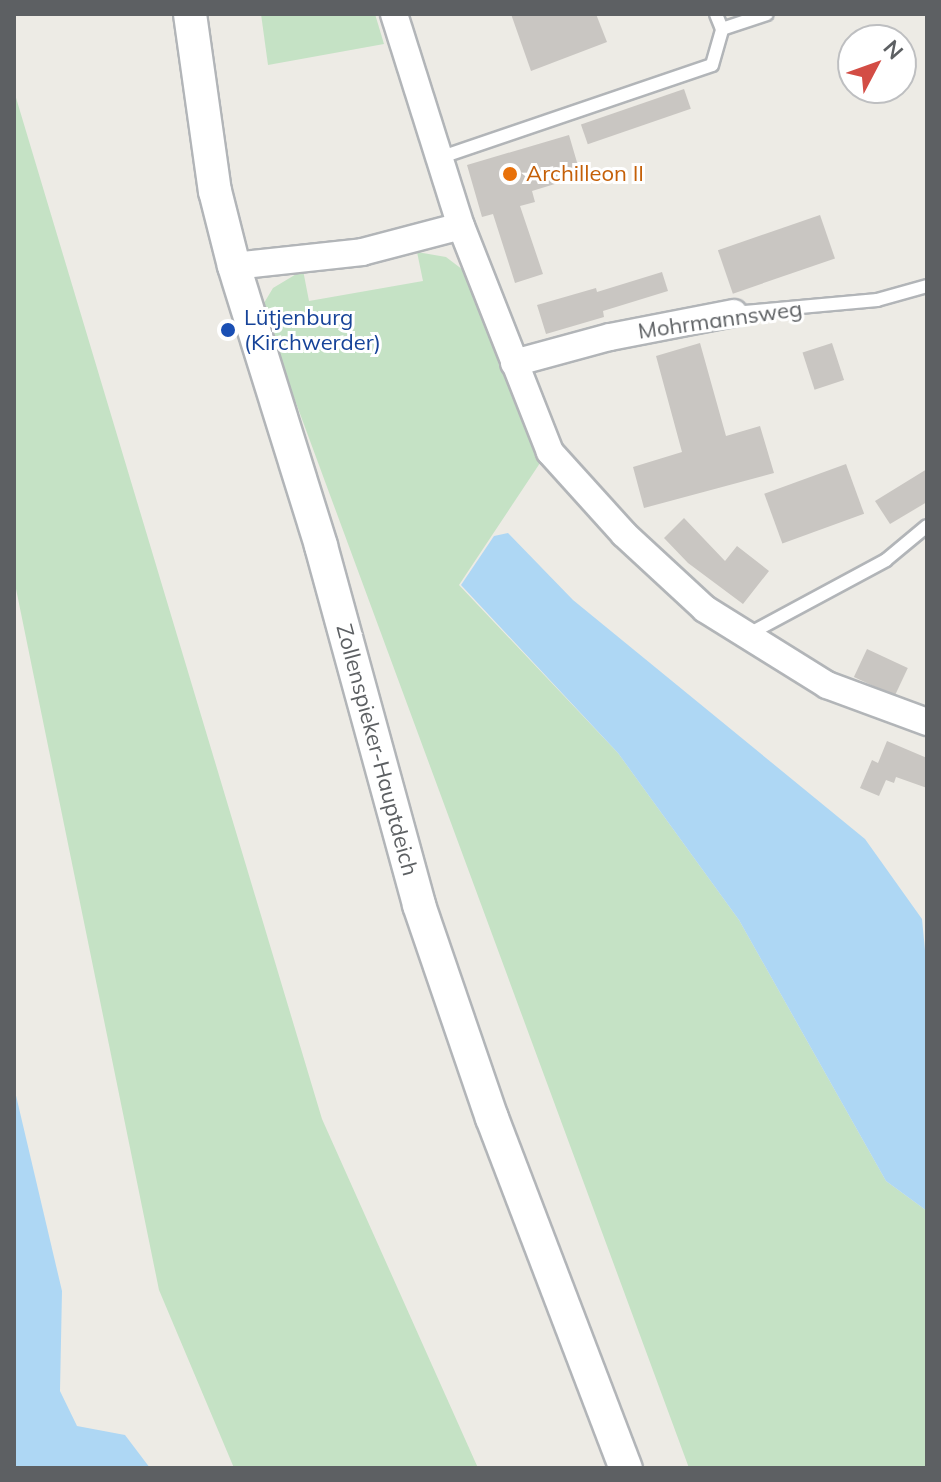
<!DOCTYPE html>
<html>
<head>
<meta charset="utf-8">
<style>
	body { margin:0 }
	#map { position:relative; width:941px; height:1482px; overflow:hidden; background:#edebe5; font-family:Mulish,sans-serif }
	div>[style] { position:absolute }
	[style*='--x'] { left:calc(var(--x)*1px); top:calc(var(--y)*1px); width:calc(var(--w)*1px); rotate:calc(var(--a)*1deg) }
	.green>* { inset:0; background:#c5e2c5 }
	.water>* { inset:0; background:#aed7f4 }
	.building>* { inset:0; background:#c9c6c2; transform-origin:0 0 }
	.roads { filter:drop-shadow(2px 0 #b2b5b8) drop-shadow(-2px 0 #b2b5b8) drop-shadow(0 2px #b2b5b8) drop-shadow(0 -2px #b2b5b8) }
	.service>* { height:12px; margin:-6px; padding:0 6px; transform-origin:6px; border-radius:6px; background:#fff }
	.minor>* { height:26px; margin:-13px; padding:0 13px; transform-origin:13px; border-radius:13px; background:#fff }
	.tertiary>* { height:32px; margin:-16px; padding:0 16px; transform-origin:16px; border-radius:16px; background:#fff }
	.dots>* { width:22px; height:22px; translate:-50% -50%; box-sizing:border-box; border:4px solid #fff; border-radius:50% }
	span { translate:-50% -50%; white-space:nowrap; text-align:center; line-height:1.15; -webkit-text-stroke:6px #fff; paint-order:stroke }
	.food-label { font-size:22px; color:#c56008 }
	.left { translate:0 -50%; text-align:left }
	.transit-label { font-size:22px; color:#164399 }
	.street-label { font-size:22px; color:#5d6063 }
	.frame { position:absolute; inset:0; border:16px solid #5d6063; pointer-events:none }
	.north { position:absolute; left:837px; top:24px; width:80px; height:80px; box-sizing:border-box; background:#fff; border:2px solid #bebfc1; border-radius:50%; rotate:49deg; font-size:22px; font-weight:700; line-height:32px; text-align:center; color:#5d6063 }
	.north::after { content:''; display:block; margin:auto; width:28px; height:36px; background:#d34d45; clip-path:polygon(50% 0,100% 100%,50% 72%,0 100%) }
</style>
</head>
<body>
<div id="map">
	<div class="green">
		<div style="clip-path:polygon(261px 14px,375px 14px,384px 44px,268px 65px)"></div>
		<div style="clip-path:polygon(14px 91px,322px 1119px,478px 1468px,234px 1468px,159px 1290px,14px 579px)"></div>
		<div style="clip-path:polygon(417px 252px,446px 257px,467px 273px,542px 460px,459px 585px,618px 753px,739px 920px,886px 1181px,927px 1211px,927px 1468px,689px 1468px,261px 308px,273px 288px,303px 270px,309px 301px,423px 281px)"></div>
	</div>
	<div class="water">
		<div style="clip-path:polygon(508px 533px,573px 600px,865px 839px,922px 919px,927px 971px,927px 1211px,886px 1181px,739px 920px,618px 753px,461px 585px,494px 536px)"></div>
		<div style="clip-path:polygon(14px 1087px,62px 1291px,60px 1391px,77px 1426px,125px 1435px,150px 1468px,14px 1468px)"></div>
	</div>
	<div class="building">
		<div style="clip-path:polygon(511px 14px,596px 14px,607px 42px,531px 71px)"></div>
		<div style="left:684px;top:89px;width:21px;height:109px;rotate:71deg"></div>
		<div style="clip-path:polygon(569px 135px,581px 176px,532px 191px,535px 202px,520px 206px,543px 274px,515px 283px,493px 214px,482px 217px,467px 165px)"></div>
		<div style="left:820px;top:215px;width:46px;height:108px;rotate:71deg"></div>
		<div style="clip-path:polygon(662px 272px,668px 291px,603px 311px,604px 317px,546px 334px,537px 305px,596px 288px,597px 292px)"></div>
		<div style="clip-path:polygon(700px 343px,726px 436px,760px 426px,774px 473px,644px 508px,633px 467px,682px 452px,656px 356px)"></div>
		<div style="left:832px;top:343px;width:39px;height:31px;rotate:72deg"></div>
		<div style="left:846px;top:464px;width:53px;height:87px;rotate:70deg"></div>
		<div style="clip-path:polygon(927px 469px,927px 502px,890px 524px,875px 501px)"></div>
		<div style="clip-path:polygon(684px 518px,725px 561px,737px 546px,769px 571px,743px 604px,688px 563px,664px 538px)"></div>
		<div style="left:867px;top:649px;width:45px;height:31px;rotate:25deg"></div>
		<div style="clip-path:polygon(887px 741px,927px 758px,927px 788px,896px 777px,894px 783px,886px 780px,879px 796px,860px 788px,872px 760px,878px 763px)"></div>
	</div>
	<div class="roads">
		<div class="service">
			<div style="--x:722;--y:29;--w:47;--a:-18.4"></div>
			<div style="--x:439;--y:158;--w:288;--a:-18.8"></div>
			<div style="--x:712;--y:65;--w:37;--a:-74"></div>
			<div style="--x:722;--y:29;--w:16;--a:-112"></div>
			<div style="--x:734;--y:313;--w:144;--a:-5.2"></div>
			<div style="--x:877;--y:300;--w:52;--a:-15.6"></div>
			<div style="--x:747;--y:635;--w:158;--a:-28.3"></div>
			<div style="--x:886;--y:560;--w:53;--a:-39.7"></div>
		</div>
		<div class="minor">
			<div style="--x:394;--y:14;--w:222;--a:72.5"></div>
			<div style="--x:461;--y:226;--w:243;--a:68.5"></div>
			<div style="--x:550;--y:452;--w:110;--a:47.9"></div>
			<div style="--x:624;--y:534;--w:110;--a:42.8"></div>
			<div style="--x:705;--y:609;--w:144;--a:31.9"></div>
			<div style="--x:827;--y:685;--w:107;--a:20.3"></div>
			<div style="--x:234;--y:266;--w:129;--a:-6.2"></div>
			<div style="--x:362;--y:252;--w:102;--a:-14.7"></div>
			<div style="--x:514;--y:363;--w:99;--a:-15.2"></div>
			<div style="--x:610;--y:337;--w:126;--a:-11"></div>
		</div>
		<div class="tertiary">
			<div style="--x:190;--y:14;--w:179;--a:82"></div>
			<div style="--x:215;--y:191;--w:77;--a:75.8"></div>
			<div style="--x:234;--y:266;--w:293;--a:72.7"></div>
			<div style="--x:321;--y:546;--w:372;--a:74.7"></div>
			<div style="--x:419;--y:905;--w:225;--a:71.1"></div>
			<div style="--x:492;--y:1118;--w:375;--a:69.1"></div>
		</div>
	</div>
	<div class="dots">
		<div style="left:510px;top:174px;background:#e8710a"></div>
		<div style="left:228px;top:330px;background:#1a4fb4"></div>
	</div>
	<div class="food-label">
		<span class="left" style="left:526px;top:174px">Archilleon II</span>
	</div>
	<div class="transit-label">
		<span class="left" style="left:244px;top:330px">Lütjenburg<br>(Kirchwerder)</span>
	</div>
	<div class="street-label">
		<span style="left:720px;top:320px;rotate:-8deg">Mohrmannsweg</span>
		<span style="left:377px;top:750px;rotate:75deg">Zollenspieker-Hauptdeich</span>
	</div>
	<div class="frame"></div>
	<div class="north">N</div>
</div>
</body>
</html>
